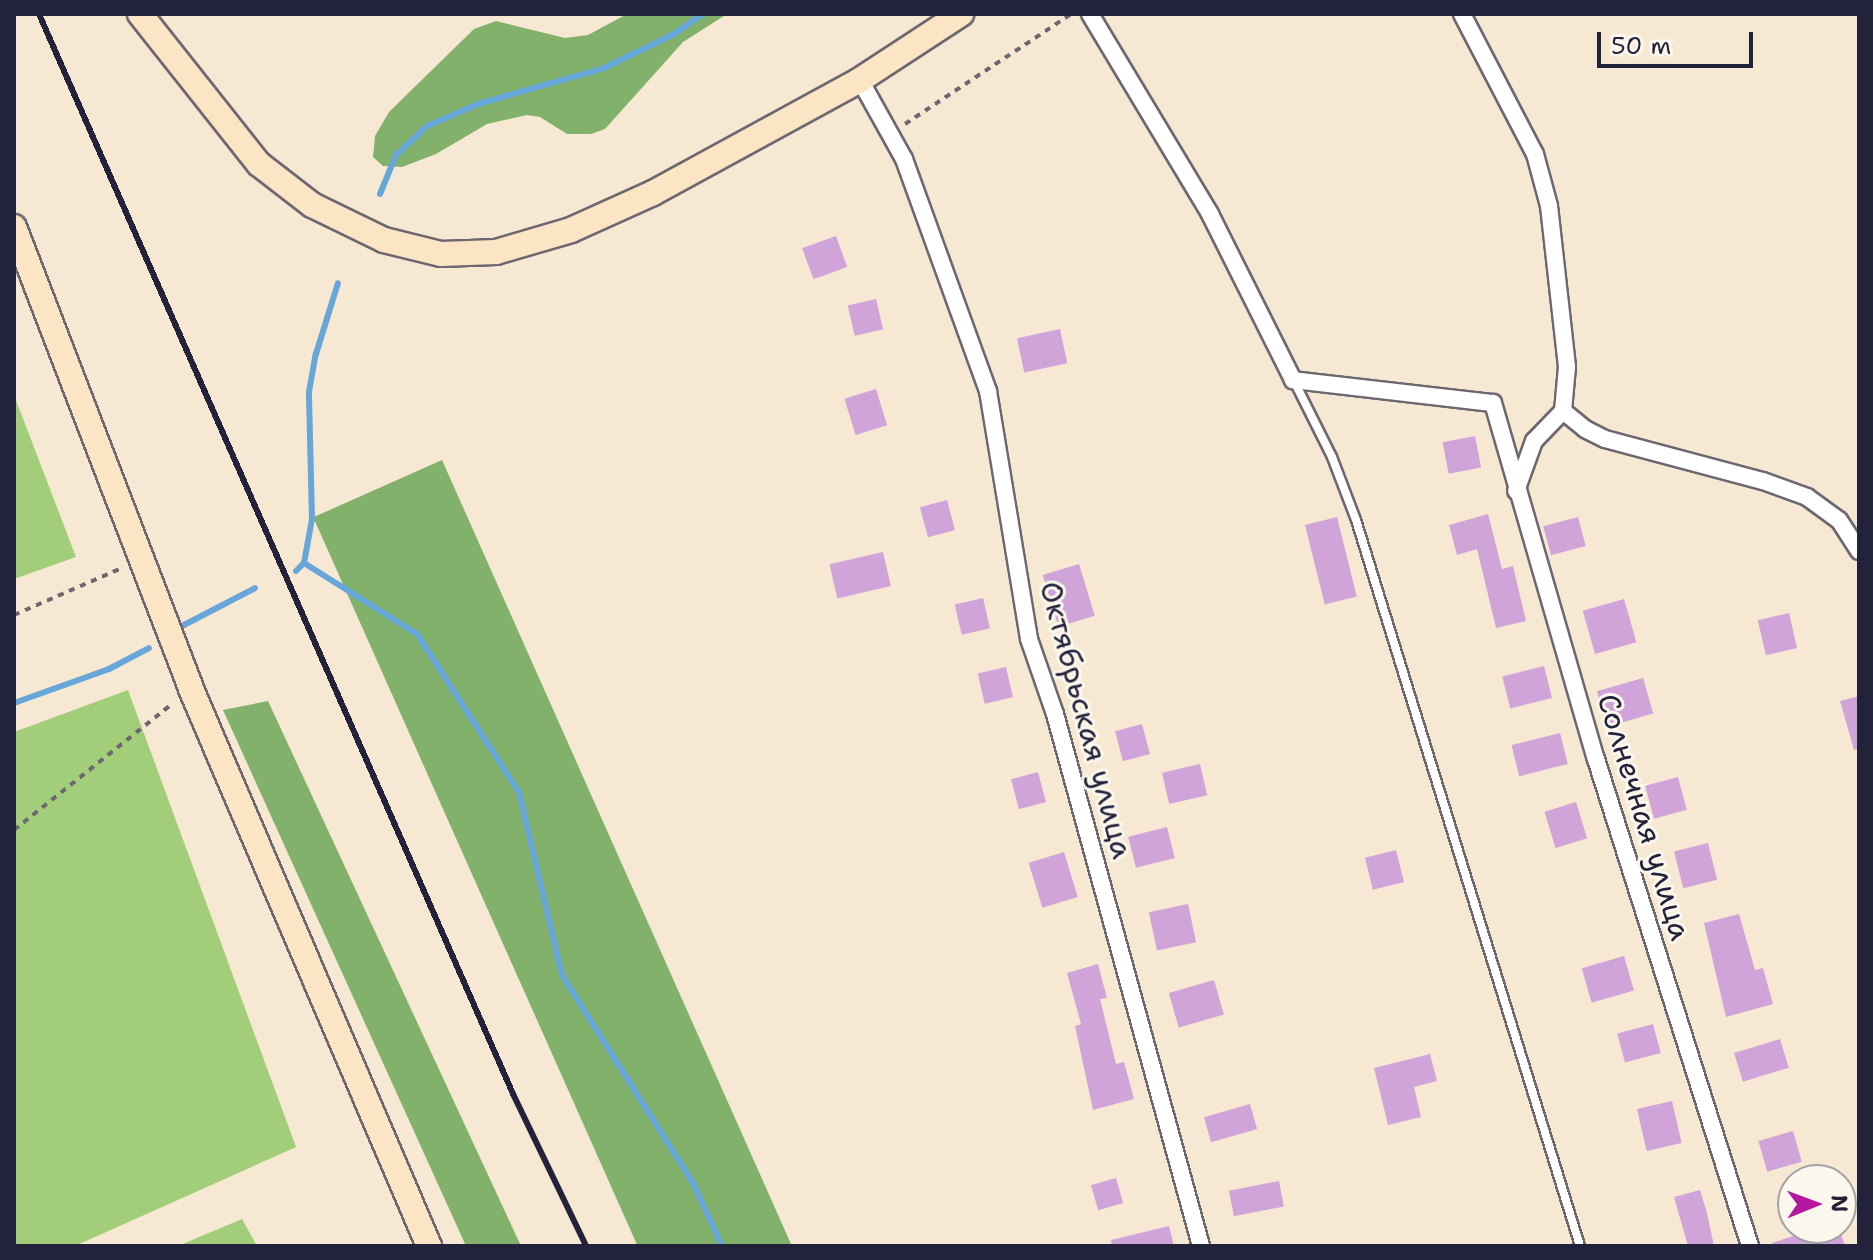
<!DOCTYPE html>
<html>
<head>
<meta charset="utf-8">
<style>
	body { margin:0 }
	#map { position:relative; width:1873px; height:1260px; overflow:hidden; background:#f7e8d3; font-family:"Shantell Sans",sans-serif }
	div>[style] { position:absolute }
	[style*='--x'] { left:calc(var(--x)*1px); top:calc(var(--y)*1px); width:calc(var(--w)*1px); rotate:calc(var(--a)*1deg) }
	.green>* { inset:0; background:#a2ce7a }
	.forest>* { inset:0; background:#81b16a; transform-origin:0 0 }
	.stream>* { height:6px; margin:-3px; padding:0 3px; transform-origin:3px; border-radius:3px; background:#67a6d9 }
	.building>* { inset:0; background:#d1a4d9; transform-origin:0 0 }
	.path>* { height:4px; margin-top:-2px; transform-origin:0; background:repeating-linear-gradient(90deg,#6d6770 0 6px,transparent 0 12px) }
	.roads { filter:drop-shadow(2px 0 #6d6770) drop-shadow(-2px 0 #6d6770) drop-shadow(0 2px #6d6770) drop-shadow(0 -2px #6d6770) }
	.lane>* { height:8px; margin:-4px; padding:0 4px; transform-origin:4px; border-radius:4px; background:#fff }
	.street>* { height:16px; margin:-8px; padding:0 8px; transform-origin:8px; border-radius:8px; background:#fff }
	.secondary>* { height:24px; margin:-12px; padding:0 12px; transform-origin:12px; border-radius:12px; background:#fce5c4 }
	.rail>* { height:6px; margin:-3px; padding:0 3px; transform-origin:3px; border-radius:3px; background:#22223b }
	span { translate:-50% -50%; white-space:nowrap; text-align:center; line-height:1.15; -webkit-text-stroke:6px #fbf7ec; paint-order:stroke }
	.street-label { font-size:30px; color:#22223b }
	.frame { position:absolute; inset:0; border:16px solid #22223b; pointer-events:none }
	.north { position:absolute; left:1777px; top:1164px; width:80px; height:80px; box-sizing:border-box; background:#fbf7ec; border:2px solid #a4a2a5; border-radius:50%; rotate:89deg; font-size:22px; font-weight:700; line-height:32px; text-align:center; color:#22223b }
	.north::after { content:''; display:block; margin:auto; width:28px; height:36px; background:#b5179e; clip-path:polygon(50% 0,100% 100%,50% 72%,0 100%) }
	.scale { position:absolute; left:1597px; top:32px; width:156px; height:36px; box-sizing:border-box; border:4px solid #22223b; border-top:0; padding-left:10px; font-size:24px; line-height:28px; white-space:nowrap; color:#22223b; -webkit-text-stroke:6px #fbf7ec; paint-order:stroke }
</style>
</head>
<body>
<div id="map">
	<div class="green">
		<div style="clip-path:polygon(14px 395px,76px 557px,14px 579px)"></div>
		<div style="clip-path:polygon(128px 690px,296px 1147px,75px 1246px,14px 1246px,14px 732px)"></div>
		<div style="clip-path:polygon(242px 1219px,257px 1246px,178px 1246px)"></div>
	</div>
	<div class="forest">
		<div style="clip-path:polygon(627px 14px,727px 14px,683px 42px,605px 129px,591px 134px,567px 134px,540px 117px,527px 115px,487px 124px,436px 154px,402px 167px,383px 166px,373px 157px,375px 136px,389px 112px,474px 29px,496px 21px,565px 38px,588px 35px)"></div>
		<div style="left:442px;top:460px;width:863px;height:141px;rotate:66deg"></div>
		<div style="clip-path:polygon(268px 701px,521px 1246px,466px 1246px,223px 710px)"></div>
	</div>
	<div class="stream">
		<div style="--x:380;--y:194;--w:42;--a:-67.7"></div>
		<div style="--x:396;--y:155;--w:42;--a:-43.1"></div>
		<div style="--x:427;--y:126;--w:56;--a:-23.3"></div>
		<div style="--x:478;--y:104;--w:131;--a:-15.9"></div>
		<div style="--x:604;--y:68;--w:78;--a:-25.9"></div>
		<div style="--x:674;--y:34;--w:35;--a:-35"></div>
		<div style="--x:304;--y:563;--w:133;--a:32.1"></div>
		<div style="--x:417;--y:634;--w:188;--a:57.2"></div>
		<div style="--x:519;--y:792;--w:188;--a:76.8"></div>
		<div style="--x:562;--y:975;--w:246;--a:57.8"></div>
		<div style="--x:693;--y:1183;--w:69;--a:65.3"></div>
		<div style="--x:296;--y:571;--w:11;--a:-45"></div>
		<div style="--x:304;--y:563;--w:45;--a:-79.7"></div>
		<div style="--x:312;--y:519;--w:127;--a:-91.4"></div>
		<div style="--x:309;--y:392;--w:39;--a:-80"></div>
		<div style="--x:316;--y:354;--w:74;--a:-72.8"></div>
		<div style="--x:184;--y:625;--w:80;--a:-27.5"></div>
		<div style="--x:14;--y:703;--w:101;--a:-19.7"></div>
		<div style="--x:109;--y:669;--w:45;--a:-27.7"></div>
	</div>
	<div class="building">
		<div style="left:836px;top:236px;width:33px;height:36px;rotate:70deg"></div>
		<div style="left:876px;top:299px;width:31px;height:29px;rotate:77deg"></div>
		<div style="left:1060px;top:329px;width:35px;height:44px;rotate:78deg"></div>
		<div style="left:876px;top:389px;width:38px;height:33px;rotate:73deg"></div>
		<div style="left:1475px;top:436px;width:32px;height:33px;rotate:79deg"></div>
		<div style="left:947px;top:500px;width:31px;height:28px;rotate:75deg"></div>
		<div style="clip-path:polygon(1488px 514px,1502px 569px,1513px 566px,1526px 621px,1496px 628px,1477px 549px,1457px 555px,1449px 525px)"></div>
		<div style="left:1337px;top:517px;width:82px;height:33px;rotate:76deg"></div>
		<div style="left:1578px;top:517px;width:30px;height:36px;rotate:75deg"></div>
		<div style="left:883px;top:552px;width:35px;height:55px;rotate:77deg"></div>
		<div style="left:1079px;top:564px;width:54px;height:38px;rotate:73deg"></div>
		<div style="left:983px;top:598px;width:31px;height:29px;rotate:77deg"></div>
		<div style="left:1624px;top:599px;width:45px;height:43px;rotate:74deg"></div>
		<div style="left:1789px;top:613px;width:36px;height:32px;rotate:77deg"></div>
		<div style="left:1544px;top:666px;width:33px;height:43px;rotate:76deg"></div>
		<div style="left:1006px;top:667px;width:31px;height:29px;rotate:77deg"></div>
		<div style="left:1643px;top:678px;width:37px;height:48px;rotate:74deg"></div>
		<div style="clip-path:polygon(1859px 696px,1859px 749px,1854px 750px,1840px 701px)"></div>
		<div style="left:1142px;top:724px;width:31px;height:28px;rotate:75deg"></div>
		<div style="left:1560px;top:733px;width:32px;height:50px;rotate:76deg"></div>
		<div style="left:1200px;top:764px;width:32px;height:39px;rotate:77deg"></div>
		<div style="left:1038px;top:772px;width:31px;height:28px;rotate:75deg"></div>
		<div style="left:1678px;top:777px;width:34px;height:34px;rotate:75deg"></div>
		<div style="left:1576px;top:802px;width:38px;height:33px;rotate:73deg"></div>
		<div style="left:1167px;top:827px;width:32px;height:40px;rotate:76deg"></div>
		<div style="left:1708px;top:843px;width:38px;height:35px;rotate:76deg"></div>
		<div style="left:1396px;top:850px;width:33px;height:32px;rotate:76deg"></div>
		<div style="left:1064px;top:852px;width:47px;height:37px;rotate:73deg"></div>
		<div style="left:1188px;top:904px;width:39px;height:40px;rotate:78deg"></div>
		<div style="clip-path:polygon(1739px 914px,1755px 970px,1763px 968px,1773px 1004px,1726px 1017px,1704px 923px)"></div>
		<div style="left:1624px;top:956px;width:36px;height:44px;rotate:74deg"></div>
		<div style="clip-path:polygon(1098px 964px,1107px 998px,1100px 999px,1116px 1064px,1124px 1062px,1134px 1099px,1093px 1110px,1075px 1026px,1081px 1024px,1067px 973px)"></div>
		<div style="left:1214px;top:980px;width:36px;height:47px;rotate:74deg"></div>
		<div style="left:1653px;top:1024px;width:30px;height:37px;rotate:75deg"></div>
		<div style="left:1780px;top:1039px;width:30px;height:48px;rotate:73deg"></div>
		<div style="clip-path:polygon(1430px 1054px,1437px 1081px,1414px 1087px,1421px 1117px,1388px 1125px,1374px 1068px)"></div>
		<div style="left:1672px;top:1101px;width:43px;height:36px;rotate:77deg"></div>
		<div style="left:1250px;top:1104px;width:26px;height:48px;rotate:74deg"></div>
		<div style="left:1793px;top:1131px;width:32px;height:36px;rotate:74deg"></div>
		<div style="left:1116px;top:1178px;width:26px;height:26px;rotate:74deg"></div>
		<div style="left:1279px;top:1181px;width:26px;height:51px;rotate:79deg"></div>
		<div style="clip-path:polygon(1700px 1190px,1707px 1213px,1714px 1246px,1688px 1246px,1674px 1197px)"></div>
		<div style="clip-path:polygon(1169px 1226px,1174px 1246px,1112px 1246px,1111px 1240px)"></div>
		<div style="clip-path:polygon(1817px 1228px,1839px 1228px,1845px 1246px,1773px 1246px,1772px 1243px)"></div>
	</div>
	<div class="path">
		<div style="--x:905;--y:124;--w:199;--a:-33.5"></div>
		<div style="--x:14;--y:615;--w:118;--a:-23.5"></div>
		<div style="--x:14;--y:830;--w:203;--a:-38.6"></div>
	</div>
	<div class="roads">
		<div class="lane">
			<div style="--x:1294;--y:381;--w:85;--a:63.4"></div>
			<div style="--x:1332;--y:457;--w:67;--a:69.1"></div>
			<div style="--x:1356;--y:520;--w:760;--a:72.85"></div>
		</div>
		<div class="street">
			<div style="--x:1090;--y:14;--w:233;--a:59"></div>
			<div style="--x:1210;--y:214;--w:186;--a:63.4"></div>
			<div style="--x:1293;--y:380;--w:201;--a:6.6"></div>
			<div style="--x:1493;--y:403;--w:371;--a:73.9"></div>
			<div style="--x:1596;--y:759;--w:511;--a:72.45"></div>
			<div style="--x:1462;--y:14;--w:158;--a:62.5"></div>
			<div style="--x:1535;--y:154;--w:54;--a:74.9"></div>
			<div style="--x:1549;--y:206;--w:162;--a:83.6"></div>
			<div style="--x:1567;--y:367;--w:44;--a:95.2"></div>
			<div style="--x:1563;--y:411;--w:42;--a:134"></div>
			<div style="--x:1534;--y:441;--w:53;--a:109.8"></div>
			<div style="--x:860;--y:80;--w:90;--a:60.9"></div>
			<div style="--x:904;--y:159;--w:247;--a:70.1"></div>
			<div style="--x:988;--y:391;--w:251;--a:80.6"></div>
			<div style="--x:1029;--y:639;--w:79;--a:70.9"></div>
			<div style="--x:1055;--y:714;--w:552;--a:74.65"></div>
			<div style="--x:1563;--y:411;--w:28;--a:39"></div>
			<div style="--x:1585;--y:429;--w:22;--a:27"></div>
			<div style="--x:1605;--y:439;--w:163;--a:14.9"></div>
			<div style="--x:1763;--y:481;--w:47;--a:20"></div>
			<div style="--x:1807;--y:497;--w:39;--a:36"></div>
			<div style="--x:1839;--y:520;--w:37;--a:57"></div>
		</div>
		<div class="secondary">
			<div style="--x:140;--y:14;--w:191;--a:51.6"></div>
			<div style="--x:259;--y:164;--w:67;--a:37.7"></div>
			<div style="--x:312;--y:205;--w:80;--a:25.9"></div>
			<div style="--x:384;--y:240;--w:59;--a:13.8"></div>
			<div style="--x:441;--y:254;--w:55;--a:-2.1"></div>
			<div style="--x:496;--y:252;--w:78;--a:-16.3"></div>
			<div style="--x:571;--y:230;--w:90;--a:-24.3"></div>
			<div style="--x:653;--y:193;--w:236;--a:-28.6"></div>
			<div style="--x:860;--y:80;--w:121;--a:-33.2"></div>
			<div style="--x:14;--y:227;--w:495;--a:69"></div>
			<div style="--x:191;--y:689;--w:606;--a:66.86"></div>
		</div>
	</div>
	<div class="rail">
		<div style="--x:39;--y:14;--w:1179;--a:66.3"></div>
		<div style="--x:513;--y:1094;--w:169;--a:64.3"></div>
	</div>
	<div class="street-label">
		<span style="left:1086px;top:720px;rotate:75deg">Октябрьская улица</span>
		<span style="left:1644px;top:817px;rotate:73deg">Солнечная улица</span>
	</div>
	<div class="frame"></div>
	<div class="north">N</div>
	<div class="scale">50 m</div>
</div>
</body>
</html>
